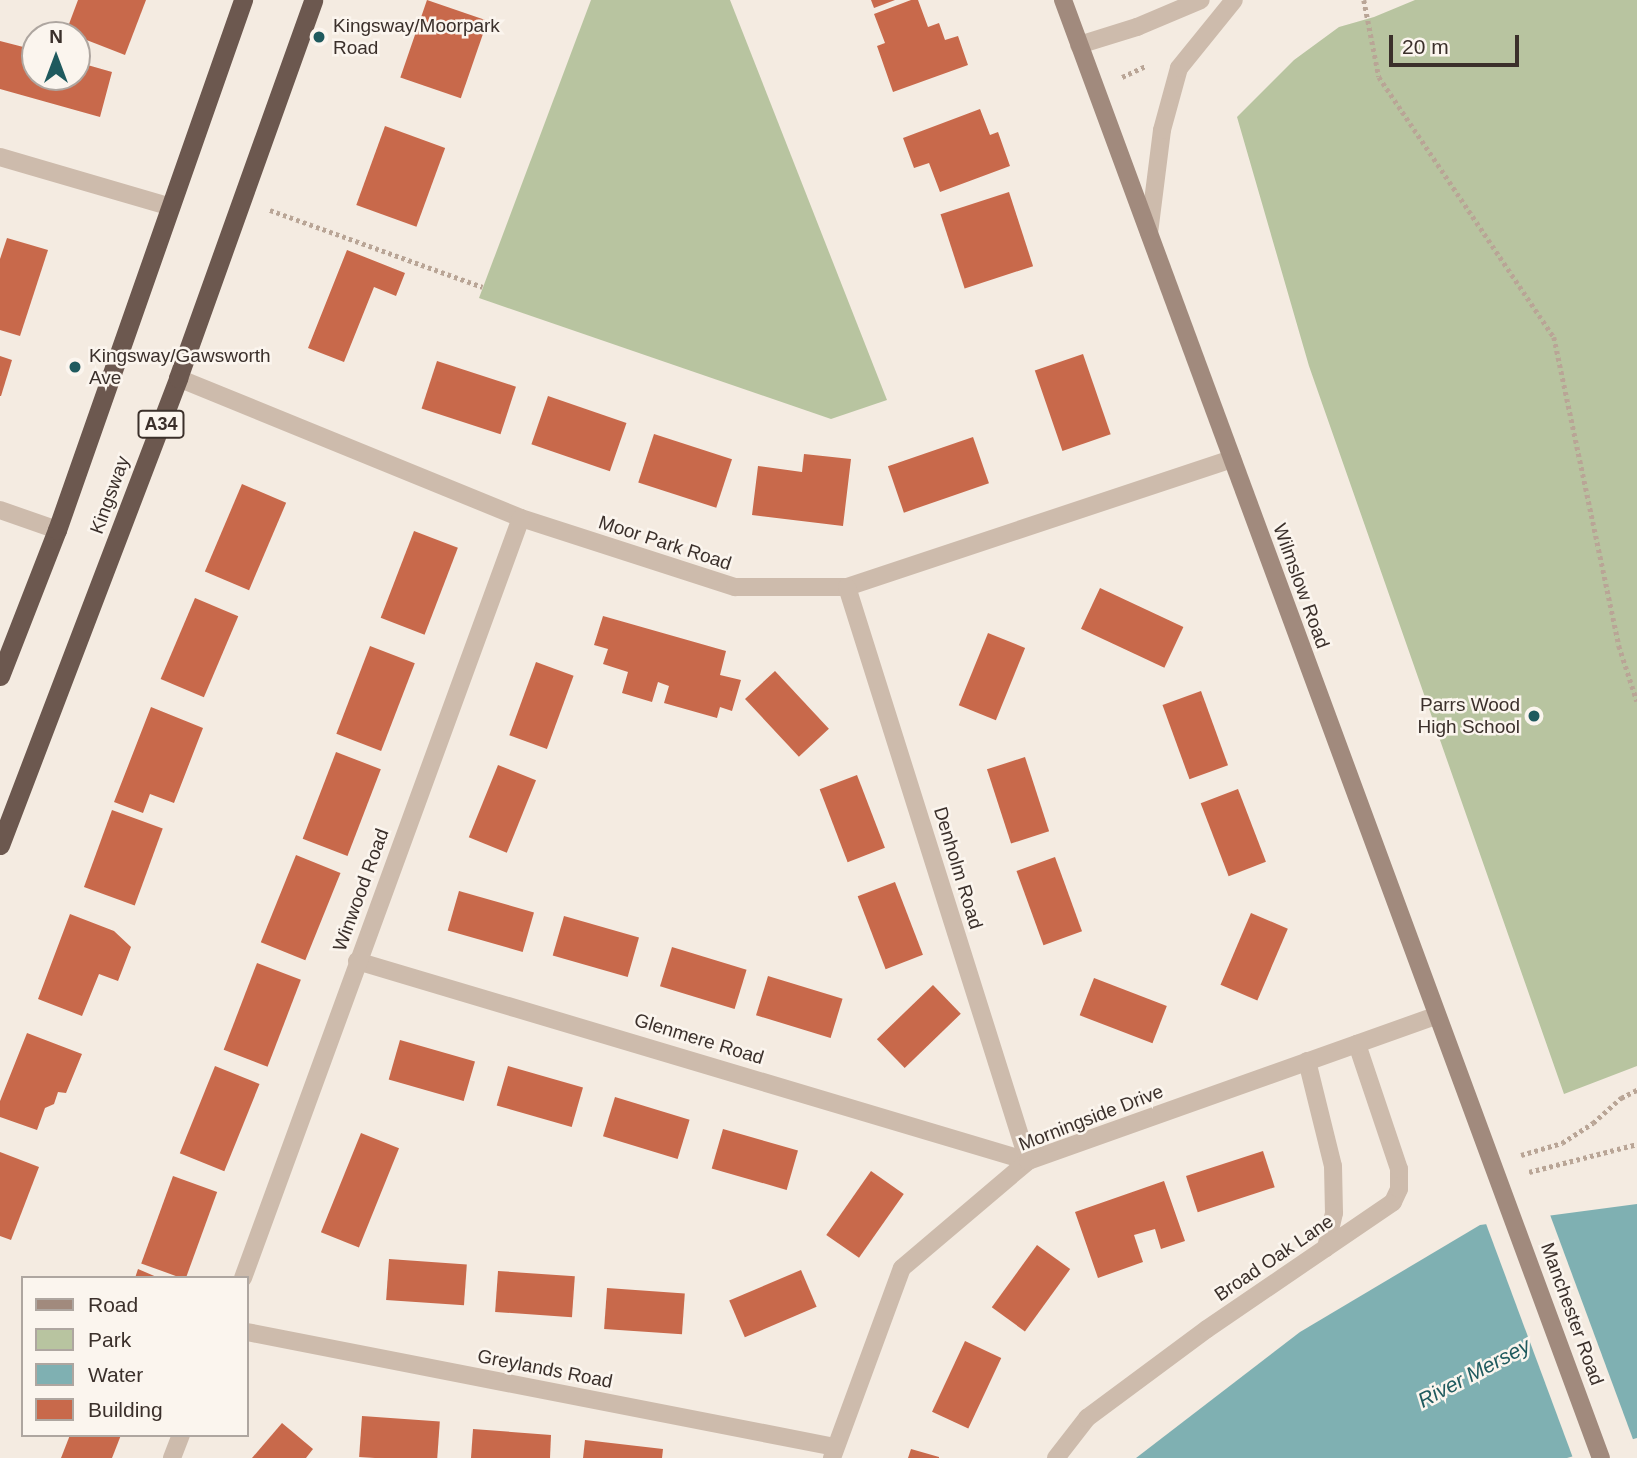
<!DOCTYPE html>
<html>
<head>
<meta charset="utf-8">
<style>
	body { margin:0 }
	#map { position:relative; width:1637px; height:1458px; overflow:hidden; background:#f4ebe1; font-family:Arial,sans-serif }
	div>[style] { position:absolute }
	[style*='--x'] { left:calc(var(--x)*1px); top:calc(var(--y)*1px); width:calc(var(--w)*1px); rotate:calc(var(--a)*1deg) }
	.green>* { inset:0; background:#b8c4a0 }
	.water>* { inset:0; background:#7fb0b2 }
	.pier>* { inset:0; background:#f4ebe1 }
	.building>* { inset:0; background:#c8694b; transform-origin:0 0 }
	.path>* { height:4.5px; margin-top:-2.25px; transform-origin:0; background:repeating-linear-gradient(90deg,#b9a596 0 3.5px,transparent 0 7px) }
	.service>* { height:18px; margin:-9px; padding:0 9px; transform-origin:9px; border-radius:9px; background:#cdbbac }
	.minor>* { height:18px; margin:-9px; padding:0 9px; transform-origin:9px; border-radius:9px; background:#cdbbac }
	.secondary>* { height:18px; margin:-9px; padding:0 9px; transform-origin:9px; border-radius:9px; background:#a18a7d }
	.trunk>* { height:19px; margin:-9.5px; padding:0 9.5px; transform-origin:9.5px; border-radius:9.5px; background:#6c584f }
	.dots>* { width:19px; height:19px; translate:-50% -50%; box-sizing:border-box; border:4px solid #fbf5ee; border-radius:50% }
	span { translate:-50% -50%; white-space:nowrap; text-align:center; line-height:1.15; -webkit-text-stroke:5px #fbf5ee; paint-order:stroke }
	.shield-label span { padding:2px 5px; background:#fbf5ee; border:2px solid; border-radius:5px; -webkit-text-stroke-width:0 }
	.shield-label { font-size:18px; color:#3b302b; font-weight:700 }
	.poi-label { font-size:19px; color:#3b302b }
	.left { translate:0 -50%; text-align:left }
	.right { translate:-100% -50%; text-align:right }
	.street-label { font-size:19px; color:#3b302b }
	.water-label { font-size:21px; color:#1f5a5e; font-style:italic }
	.legend { position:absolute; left:21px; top:1276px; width:228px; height:161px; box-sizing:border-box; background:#fbf5ee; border:2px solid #aea6a0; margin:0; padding:9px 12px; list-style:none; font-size:21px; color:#3b302b }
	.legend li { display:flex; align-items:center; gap:14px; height:35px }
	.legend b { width:35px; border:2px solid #aea6a0 }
	.north { position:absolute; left:21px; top:21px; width:70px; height:70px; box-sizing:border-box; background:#fbf5ee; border:2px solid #aea6a0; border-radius:50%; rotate:0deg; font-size:19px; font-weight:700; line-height:28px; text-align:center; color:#3b302b }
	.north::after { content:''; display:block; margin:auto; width:24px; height:32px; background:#1f5a5e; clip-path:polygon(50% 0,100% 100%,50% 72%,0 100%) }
	.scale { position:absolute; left:1389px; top:35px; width:130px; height:32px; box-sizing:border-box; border:4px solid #3b302b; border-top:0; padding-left:9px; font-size:21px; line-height:24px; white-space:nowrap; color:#3b302b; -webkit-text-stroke:5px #fbf5ee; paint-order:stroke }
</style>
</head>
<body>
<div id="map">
	<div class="green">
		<div style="clip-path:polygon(591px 0,730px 0,887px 400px,831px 419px,479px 298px)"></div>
		<div style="clip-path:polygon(1415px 0,1637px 0,1637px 1066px,1564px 1094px,1309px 366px,1237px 117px,1294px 60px,1339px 27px,1374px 17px)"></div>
	</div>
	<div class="water">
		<div style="clip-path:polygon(1637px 1204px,1637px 1438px,1567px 1458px,1136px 1458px,1300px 1332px,1480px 1225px)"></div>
	</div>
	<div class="pier">
		<div style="clip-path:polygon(1549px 1212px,1634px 1442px,1580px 1458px,1573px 1458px,1485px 1221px)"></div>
	</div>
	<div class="building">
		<div style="clip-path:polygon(78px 0,146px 0,125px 55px,66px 32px)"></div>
		<div style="left:427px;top:0;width:64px;height:82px;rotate:19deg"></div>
		<div style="clip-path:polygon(871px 0,895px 0,874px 8px)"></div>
		<div style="clip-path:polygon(911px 0,918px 0,928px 27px,939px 23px,945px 40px,958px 36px,968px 65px,893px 92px,877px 46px,885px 43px,874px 14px)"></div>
		<div style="clip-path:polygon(0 41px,35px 50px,35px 77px,77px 77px,77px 62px,112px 72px,100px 117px,0 89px)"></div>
		<div style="clip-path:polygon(980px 109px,990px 135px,998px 132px,1010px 166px,940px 192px,929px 163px,914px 168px,903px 138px)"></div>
		<div style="left:385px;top:126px;width:64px;height:84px;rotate:20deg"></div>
		<div style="left:1009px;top:192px;width:78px;height:72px;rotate:72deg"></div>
		<div style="clip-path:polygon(7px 238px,48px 250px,20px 336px,0 330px,0 259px)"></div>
		<div style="clip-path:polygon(347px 250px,405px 273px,396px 296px,374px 287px,344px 362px,308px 348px)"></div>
		<div style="left:1083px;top:354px;width:85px;height:51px;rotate:71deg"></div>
		<div style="clip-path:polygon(0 356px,12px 360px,1px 396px,0 396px)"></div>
		<div style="left:437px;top:361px;width:83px;height:50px;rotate:18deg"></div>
		<div style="left:548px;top:396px;width:83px;height:51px;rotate:19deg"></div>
		<div style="left:654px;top:434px;width:82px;height:51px;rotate:18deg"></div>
		<div style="left:973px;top:437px;width:49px;height:90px;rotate:71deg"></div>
		<div style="clip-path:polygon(804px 454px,851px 459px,843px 526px,752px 515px,758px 466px,802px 472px)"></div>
		<div style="left:242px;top:484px;width:48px;height:95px;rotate:23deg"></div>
		<div style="left:414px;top:531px;width:47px;height:93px;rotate:21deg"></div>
		<div style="left:1100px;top:588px;width:92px;height:45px;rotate:25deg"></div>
		<div style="left:195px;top:598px;width:47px;height:88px;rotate:23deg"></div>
		<div style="clip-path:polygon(603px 616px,726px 651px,720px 675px,741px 680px,732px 711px,720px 707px,717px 718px,664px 703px,669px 686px,658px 682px,652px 702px,622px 693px,628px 672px,603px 664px,608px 649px,594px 645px)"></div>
		<div style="left:988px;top:633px;width:40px;height:78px;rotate:22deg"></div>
		<div style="left:370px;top:646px;width:48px;height:94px;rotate:21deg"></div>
		<div style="left:536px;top:662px;width:40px;height:78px;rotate:20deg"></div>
		<div style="left:775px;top:671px;width:79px;height:41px;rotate:47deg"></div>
		<div style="left:1201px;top:691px;width:79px;height:41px;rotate:70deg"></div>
		<div style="clip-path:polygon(151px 707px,203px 728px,174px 803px,150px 794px,143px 813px,114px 802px)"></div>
		<div style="left:336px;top:752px;width:48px;height:93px;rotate:21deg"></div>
		<div style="left:1025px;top:757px;width:78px;height:40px;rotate:72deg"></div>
		<div style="left:498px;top:765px;width:41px;height:78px;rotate:22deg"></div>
		<div style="left:857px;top:775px;width:78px;height:40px;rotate:69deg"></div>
		<div style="left:1238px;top:789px;width:78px;height:40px;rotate:69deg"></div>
		<div style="left:112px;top:810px;width:54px;height:82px;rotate:20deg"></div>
		<div style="left:296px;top:855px;width:48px;height:94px;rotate:22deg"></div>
		<div style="left:1055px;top:857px;width:79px;height:41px;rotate:70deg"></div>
		<div style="left:895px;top:882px;width:78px;height:40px;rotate:69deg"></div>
		<div style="left:459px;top:891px;width:78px;height:41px;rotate:16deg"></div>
		<div style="left:1251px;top:913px;width:40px;height:78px;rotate:23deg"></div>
		<div style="clip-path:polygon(70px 914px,114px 931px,131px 947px,118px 981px,99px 974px,82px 1016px,38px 999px)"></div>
		<div style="left:564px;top:916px;width:78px;height:41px;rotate:16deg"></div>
		<div style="left:672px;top:947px;width:78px;height:41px;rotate:17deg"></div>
		<div style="left:257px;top:963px;width:47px;height:93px;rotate:21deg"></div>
		<div style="left:768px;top:976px;width:78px;height:41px;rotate:17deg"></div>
		<div style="left:1094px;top:978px;width:78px;height:40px;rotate:21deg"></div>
		<div style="left:933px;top:985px;width:40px;height:78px;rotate:46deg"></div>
		<div style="clip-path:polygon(27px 1033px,82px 1054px,66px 1093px,58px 1092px,54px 1104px,45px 1108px,37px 1130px,0 1117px,0 1101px)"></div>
		<div style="left:400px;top:1040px;width:78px;height:41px;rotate:16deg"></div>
		<div style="left:215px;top:1066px;width:48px;height:94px;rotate:22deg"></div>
		<div style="left:508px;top:1066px;width:78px;height:41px;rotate:16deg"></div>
		<div style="left:615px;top:1097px;width:78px;height:41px;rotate:17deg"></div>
		<div style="left:723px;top:1129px;width:78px;height:41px;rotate:16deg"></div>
		<div style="left:361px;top:1133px;width:41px;height:107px;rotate:22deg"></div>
		<div style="left:1263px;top:1151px;width:38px;height:81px;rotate:72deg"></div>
		<div style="clip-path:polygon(0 1152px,39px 1167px,11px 1240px,0 1236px)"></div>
		<div style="left:871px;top:1171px;width:40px;height:78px;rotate:35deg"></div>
		<div style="left:173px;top:1176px;width:47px;height:93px;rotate:20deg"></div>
		<div style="clip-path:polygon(1164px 1181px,1185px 1241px,1161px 1249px,1155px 1229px,1134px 1235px,1143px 1262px,1098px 1278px,1075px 1212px)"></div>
		<div style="left:1037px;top:1245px;width:41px;height:77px;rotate:36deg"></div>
		<div style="left:389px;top:1259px;width:78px;height:41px;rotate:4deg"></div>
		<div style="clip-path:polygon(138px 1269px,159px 1278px,135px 1278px)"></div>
		<div style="left:801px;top:1270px;width:40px;height:78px;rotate:67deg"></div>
		<div style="left:498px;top:1271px;width:77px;height:41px;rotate:4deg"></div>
		<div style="left:607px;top:1288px;width:78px;height:41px;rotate:4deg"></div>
		<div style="left:965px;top:1341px;width:40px;height:78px;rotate:25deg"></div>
		<div style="left:362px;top:1416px;width:78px;height:41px;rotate:4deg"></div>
		<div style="clip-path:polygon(282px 1423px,313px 1449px,306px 1458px,252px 1458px)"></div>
		<div style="clip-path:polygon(473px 1429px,551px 1435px,550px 1458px,471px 1458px)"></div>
		<div style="clip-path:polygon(70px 1435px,121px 1435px,112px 1458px,61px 1458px)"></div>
		<div style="clip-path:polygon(585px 1440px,663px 1449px,662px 1458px,583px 1458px)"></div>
		<div style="clip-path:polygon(911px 1449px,939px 1457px,939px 1458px,908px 1458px)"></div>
	</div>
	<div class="path">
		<div style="--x:1364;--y:0;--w:78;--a:79"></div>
		<div style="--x:1379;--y:77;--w:313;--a:56.1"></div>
		<div style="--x:1554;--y:337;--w:316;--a:78.1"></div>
		<div style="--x:1619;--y:646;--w:58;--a:71.9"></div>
		<div style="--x:1122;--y:77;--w:26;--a:-25"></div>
		<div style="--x:270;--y:210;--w:226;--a:19.9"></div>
		<div style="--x:1521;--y:1155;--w:43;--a:-16.3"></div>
		<div style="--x:1562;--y:1143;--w:37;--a:-33"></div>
		<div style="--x:1593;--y:1123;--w:38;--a:-42"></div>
		<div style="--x:1621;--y:1098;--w:18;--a:-27"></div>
		<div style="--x:1529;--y:1172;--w:112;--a:-14.5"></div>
	</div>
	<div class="service">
		<div style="--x:1079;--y:45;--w:61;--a:-17.2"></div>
		<div style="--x:1137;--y:27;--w:69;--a:-22.9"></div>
		<div style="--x:1149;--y:233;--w:104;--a:-82.8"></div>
		<div style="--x:1162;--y:130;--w:64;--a:-74.7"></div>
		<div style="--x:1179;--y:68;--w:87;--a:-51"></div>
		<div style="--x:1307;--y:1061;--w:108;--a:76.1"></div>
		<div style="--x:1333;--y:1166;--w:47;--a:88.8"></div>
		<div style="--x:1334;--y:1213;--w:36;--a:103"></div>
		<div style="--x:1056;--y:1458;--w:51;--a:-52.2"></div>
		<div style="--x:1087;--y:1418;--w:149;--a:-36.6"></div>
		<div style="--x:1207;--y:1329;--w:225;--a:-34.3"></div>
		<div style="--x:1393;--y:1202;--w:14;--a:-65"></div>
		<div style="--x:1399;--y:1189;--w:20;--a:-90"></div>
		<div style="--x:1399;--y:1169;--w:132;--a:-108.6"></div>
	</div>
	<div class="minor">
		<div style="--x:0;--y:157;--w:178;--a:16.3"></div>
		<div style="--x:178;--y:378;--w:370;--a:22.2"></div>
		<div style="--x:521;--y:518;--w:225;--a:17.9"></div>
		<div style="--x:735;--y:587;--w:112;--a:0"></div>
		<div style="--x:847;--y:587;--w:406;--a:-18.4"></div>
		<div style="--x:0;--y:510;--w:60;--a:19.3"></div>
		<div style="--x:847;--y:587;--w:602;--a:72.5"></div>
		<div style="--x:357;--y:961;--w:700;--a:16.6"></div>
		<div style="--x:243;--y:1278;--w:809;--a:-69.91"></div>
		<div style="--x:247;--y:1332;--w:599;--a:11.07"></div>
		<div style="--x:172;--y:1458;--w:25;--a:-69"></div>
		<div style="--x:832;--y:1458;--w:202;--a:-69.8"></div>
		<div style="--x:902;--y:1268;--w:165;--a:-40.3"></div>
		<div style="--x:1028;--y:1161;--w:433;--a:-19.6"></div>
	</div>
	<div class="secondary">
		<div style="--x:1063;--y:0;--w:1554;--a:69.75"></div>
	</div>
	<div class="trunk">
		<div style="--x:0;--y:676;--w:157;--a:-68.7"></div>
		<div style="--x:57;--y:530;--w:562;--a:-70.66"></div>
		<div style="--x:0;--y:845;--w:500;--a:-69.1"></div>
		<div style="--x:178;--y:378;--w:401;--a:-70.3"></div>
	</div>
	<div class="dots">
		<div style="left:319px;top:37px;background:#1f5a5e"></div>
		<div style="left:75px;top:367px;background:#1f5a5e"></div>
		<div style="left:1534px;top:716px;background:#1f5a5e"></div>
	</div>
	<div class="shield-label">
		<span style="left:161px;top:424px">A34</span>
	</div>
	<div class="poi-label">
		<span class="left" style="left:333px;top:37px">Kingsway/Moorpark<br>Road</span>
		<span class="left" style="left:89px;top:367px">Kingsway/Gawsworth<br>Ave</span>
		<span class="right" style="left:1520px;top:716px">Parrs Wood<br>High School</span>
	</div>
	<div class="street-label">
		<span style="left:110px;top:495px;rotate:-70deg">Kingsway</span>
		<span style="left:665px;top:543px;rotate:18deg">Moor Park Road</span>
		<span style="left:1301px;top:586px;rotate:70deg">Wilmslow Road</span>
		<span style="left:958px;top:868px;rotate:73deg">Denholm Road</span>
		<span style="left:361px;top:890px;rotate:-70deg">Winwood Road</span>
		<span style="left:699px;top:1039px;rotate:17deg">Glenmere Road</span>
		<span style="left:1091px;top:1118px;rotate:-21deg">Morningside Drive</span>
		<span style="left:1274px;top:1258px;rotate:-34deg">Broad Oak Lane</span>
		<span style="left:1572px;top:1314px;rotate:70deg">Manchester Road</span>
		<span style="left:545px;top:1369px;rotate:11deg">Greylands Road</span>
	</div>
	<div class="water-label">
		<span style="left:1474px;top:1373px;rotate:-28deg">River Mersey</span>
	</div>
	<ul class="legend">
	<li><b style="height:9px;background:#a18a7d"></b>Road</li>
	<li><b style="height:19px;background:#b8c4a0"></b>Park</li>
	<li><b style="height:19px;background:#7fb0b2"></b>Water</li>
	<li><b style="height:19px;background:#c8694b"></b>Building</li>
	</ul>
	<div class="north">N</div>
	<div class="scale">20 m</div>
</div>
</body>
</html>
